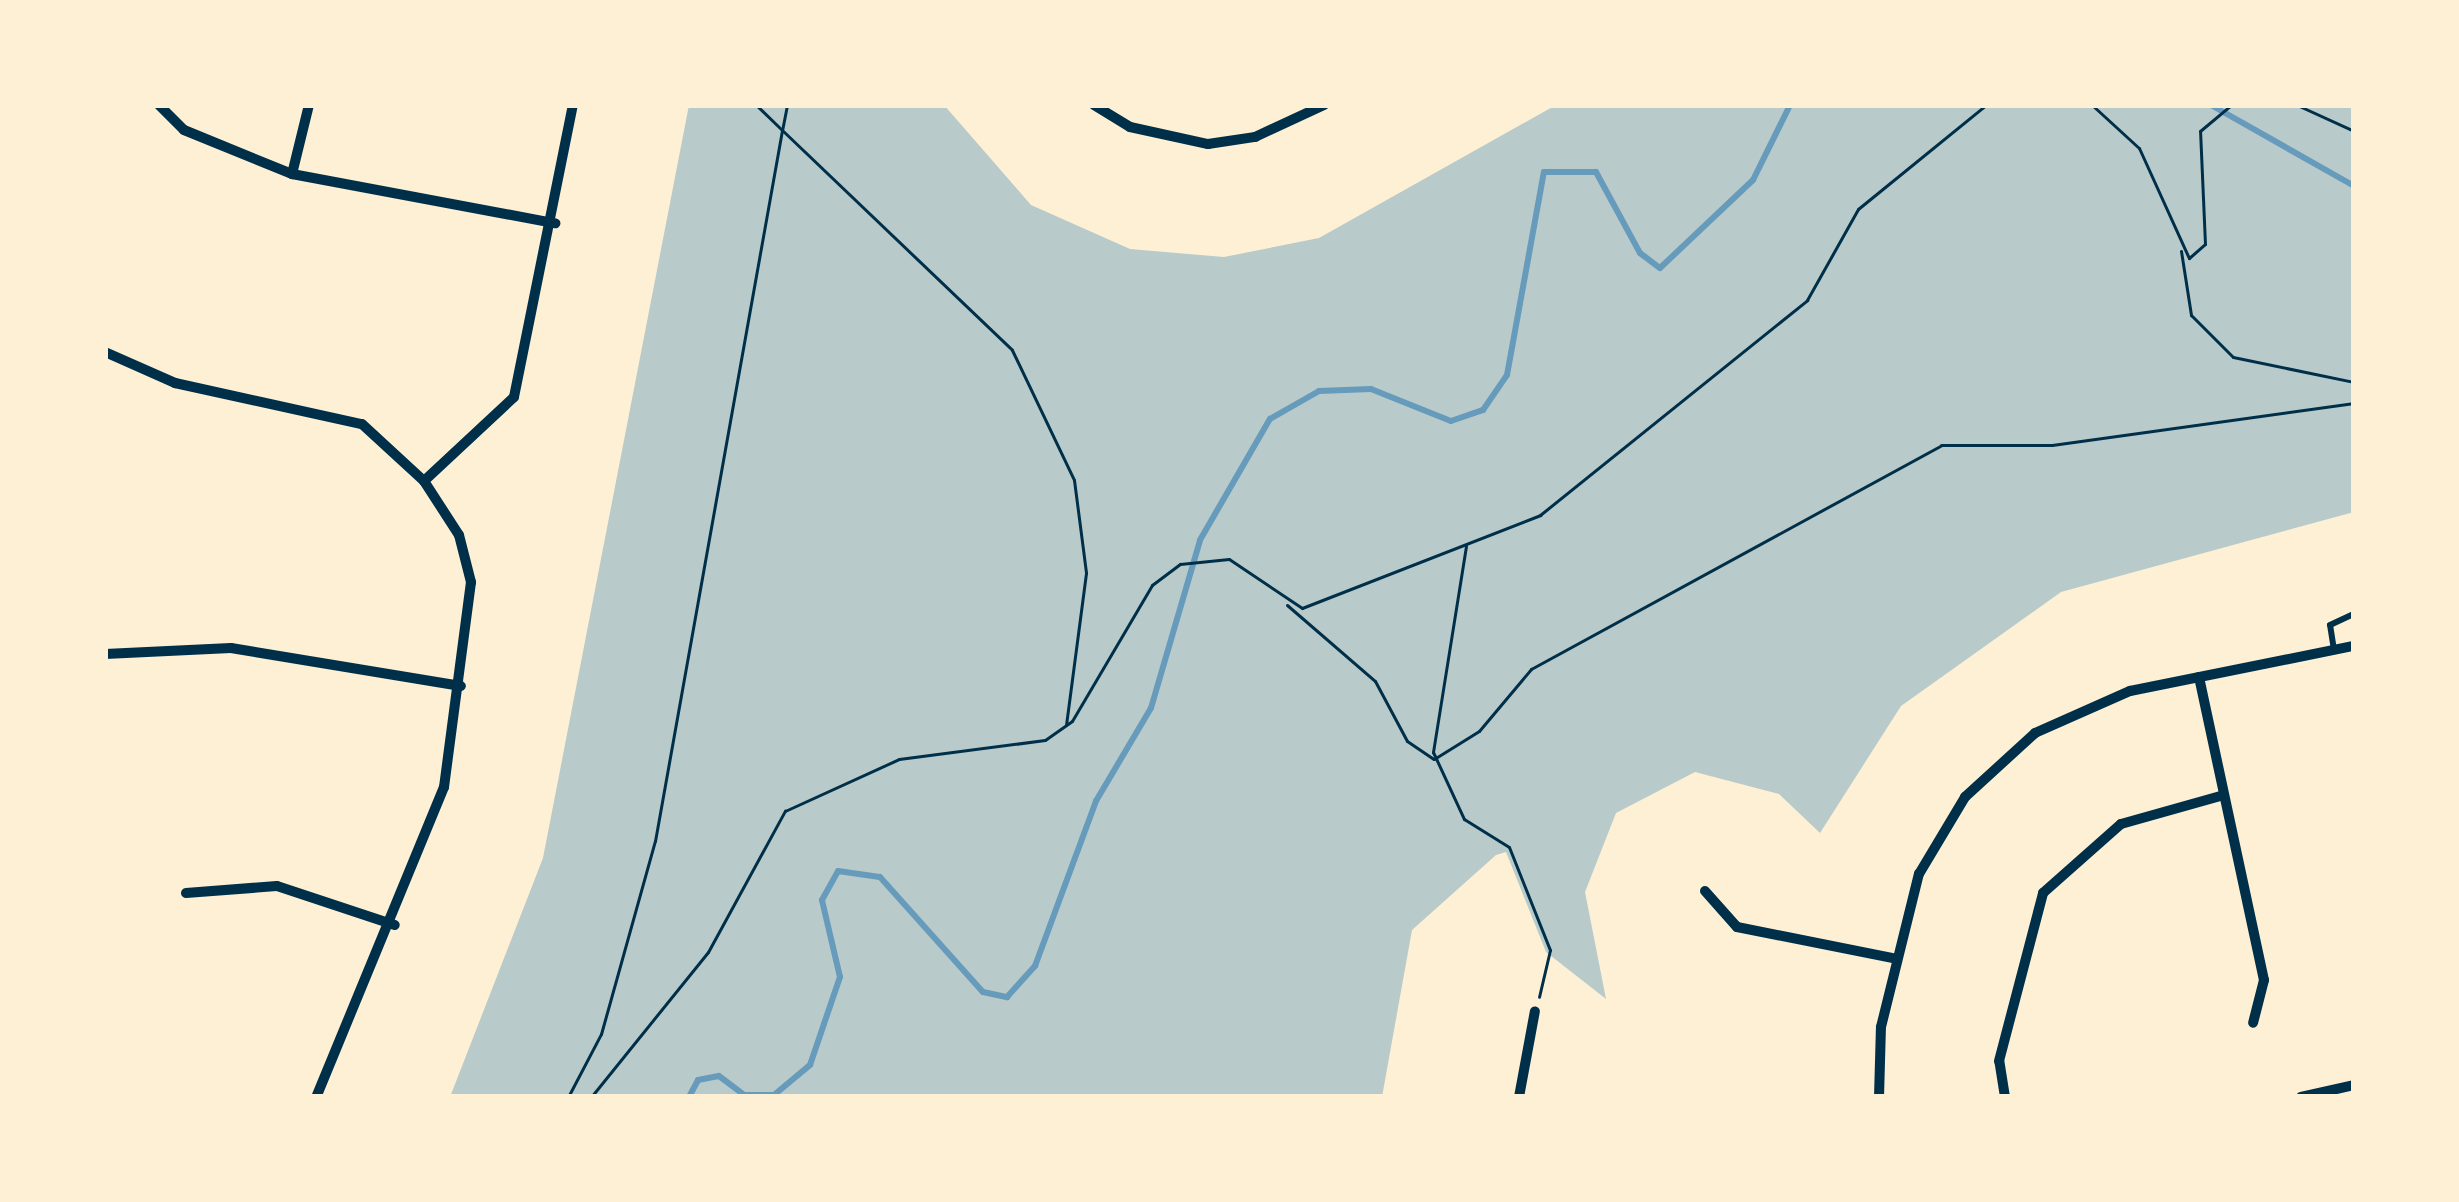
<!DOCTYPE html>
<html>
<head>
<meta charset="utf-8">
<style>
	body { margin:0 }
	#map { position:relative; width:2459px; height:1202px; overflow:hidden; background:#fdf0d5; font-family:"IBM Plex Serif",serif }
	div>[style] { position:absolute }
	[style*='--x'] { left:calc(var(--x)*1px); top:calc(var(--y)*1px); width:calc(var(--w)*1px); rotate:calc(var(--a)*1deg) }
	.green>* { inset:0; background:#b9caca }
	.stream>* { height:6px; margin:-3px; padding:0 3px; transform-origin:3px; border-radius:3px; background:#669bbc }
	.path>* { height:3px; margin:-1.5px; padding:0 1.5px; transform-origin:1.5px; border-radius:1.5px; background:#003049 }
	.service>* { height:6px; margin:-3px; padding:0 3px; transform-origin:3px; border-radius:3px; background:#003049 }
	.minor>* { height:10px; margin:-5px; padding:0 5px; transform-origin:5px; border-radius:5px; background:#003049 }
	span { translate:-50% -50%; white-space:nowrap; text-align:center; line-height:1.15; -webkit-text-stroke:12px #fdf0d5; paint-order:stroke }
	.frame { position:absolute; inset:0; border:108px solid #fdf0d5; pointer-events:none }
</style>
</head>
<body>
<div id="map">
	<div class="green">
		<div style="clip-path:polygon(689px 105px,944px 105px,1031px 205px,1130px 249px,1224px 257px,1319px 238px,1556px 105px,2354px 105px,2354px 512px,2061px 592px,1901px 706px,1820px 833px,1779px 794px,1695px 772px,1616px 813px,1585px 892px,1606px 999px,1546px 952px,1506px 852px,1496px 855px,1412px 930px,1382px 1097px,450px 1097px,543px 858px)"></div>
	</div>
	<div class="stream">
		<div style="--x:2211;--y:105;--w:164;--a:29.5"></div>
		<div style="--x:689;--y:1097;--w:19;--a:-62"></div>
		<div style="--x:698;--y:1080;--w:21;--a:-11"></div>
		<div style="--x:719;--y:1076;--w:31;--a:37"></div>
		<div style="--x:744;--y:1095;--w:30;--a:0"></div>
		<div style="--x:774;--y:1095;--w:47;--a:-39.8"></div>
		<div style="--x:810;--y:1065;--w:93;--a:-71.2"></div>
		<div style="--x:840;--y:977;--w:79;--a:-103.2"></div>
		<div style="--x:822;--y:900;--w:33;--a:-61"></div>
		<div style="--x:838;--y:871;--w:42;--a:8.1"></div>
		<div style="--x:880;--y:877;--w:154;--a:48.2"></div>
		<div style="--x:983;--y:992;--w:25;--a:12"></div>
		<div style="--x:1007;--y:997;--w:42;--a:-47.9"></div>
		<div style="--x:1035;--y:966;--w:176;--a:-69.7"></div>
		<div style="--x:1096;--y:801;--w:108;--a:-59.4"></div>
		<div style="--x:1151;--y:708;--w:175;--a:-73.7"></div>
		<div style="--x:1200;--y:540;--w:140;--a:-60"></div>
		<div style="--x:1270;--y:419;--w:56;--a:-29.7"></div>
		<div style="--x:1319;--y:391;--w:52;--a:-2.2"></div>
		<div style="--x:1371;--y:389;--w:86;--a:21.8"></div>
		<div style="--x:1451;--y:421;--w:34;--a:-19"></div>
		<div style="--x:1483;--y:410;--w:42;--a:-55.6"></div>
		<div style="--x:1507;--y:375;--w:206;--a:-79.7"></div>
		<div style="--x:1544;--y:172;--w:52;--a:0"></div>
		<div style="--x:1596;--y:172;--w:92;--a:61.5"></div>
		<div style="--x:1640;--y:253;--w:25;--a:37"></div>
		<div style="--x:1660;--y:268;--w:128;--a:-43.4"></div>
		<div style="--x:1753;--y:180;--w:84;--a:-63.7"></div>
	</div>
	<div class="path">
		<div style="--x:787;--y:105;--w:25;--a:101"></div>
		<div style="--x:782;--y:130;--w:318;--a:43.7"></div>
		<div style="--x:1012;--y:350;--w:144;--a:64.5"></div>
		<div style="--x:1074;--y:480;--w:94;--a:82.6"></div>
		<div style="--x:1086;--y:573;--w:152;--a:97.5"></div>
		<div style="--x:2092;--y:105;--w:64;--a:42.5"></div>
		<div style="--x:2139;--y:148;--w:121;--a:65.6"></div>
		<div style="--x:2189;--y:258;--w:21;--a:-41"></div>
		<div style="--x:2205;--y:244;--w:113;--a:-92.5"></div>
		<div style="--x:2200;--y:131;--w:40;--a:-40"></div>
		<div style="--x:2297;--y:105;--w:63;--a:24.5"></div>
		<div style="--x:2181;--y:251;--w:65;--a:81.1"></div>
		<div style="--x:2191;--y:315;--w:59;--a:45"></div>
		<div style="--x:2233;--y:357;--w:124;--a:11.7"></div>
		<div style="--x:1466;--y:546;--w:209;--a:99.1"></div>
		<div style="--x:1433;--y:752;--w:74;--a:65.2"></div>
		<div style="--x:1464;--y:819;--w:53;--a:31.9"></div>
		<div style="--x:1509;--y:847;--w:111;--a:68.3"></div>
		<div style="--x:1550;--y:950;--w:48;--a:103.2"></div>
		<div style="--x:1287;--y:605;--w:116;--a:40.8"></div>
		<div style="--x:1375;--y:681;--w:68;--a:61.9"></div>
		<div style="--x:1407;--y:741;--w:32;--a:34"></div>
		<div style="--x:1434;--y:759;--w:53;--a:-31.9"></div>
		<div style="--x:1479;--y:731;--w:81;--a:-50"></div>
		<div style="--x:1531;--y:669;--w:467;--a:-28.6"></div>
		<div style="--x:1941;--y:445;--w:111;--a:0"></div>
		<div style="--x:2052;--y:445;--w:305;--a:-7.9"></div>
		<div style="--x:568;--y:1097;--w:71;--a:-62.4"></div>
		<div style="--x:601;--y:1034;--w:200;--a:-74.4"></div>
		<div style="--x:655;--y:841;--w:722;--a:-79.87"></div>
		<div style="--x:782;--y:130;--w:36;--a:-136"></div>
		<div style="--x:591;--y:1097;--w:186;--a:-51.1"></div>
		<div style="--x:708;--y:952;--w:161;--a:-61.4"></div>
		<div style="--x:785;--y:811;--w:125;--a:-24.5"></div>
		<div style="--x:899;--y:759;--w:147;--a:-7.4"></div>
		<div style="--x:1045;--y:740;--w:33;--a:-35"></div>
		<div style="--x:1072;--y:721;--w:158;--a:-59.5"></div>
		<div style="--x:1152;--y:585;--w:35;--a:-37"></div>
		<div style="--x:1180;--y:564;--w:49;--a:-5.8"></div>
		<div style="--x:1229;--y:559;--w:88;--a:33.9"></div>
		<div style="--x:1302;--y:608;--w:256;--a:-21.3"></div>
		<div style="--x:1540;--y:515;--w:343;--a:-38.8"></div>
		<div style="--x:1807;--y:300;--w:104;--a:-60.7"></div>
		<div style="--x:1858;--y:209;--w:165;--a:-39.1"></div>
	</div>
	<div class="service">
		<div style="--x:2334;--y:650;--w:25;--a:-99"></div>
		<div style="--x:2330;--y:625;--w:26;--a:-25"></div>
	</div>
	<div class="minor">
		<div style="--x:159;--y:105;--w:35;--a:45"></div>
		<div style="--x:184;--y:130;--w:117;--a:22.2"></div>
		<div style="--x:292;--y:174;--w:268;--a:10.6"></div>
		<div style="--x:1094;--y:105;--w:42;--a:31.4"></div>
		<div style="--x:1130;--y:127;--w:80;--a:12.3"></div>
		<div style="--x:1208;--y:144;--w:48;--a:-8.5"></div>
		<div style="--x:1255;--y:137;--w:76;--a:-24.9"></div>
		<div style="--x:292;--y:174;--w:71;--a:-76.2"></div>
		<div style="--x:105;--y:352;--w:77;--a:23.9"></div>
		<div style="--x:175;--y:383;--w:191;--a:12.4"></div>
		<div style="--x:362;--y:424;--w:84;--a:42.6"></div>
		<div style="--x:424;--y:481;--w:64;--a:57.1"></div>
		<div style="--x:459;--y:535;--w:49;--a:75.7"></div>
		<div style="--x:471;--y:582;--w:207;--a:97.5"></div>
		<div style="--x:444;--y:787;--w:335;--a:112.4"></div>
		<div style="--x:424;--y:481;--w:123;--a:-43"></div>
		<div style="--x:514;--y:397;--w:298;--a:-78.6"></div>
		<div style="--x:105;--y:654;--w:126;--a:-2.7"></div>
		<div style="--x:231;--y:648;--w:233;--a:9.4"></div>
		<div style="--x:2199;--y:677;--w:310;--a:77.9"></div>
		<div style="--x:2264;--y:980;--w:44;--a:104.3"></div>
		<div style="--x:1705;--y:891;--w:48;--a:48.4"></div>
		<div style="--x:1737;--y:927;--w:163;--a:11.3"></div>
		<div style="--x:186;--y:893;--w:91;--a:-4.4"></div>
		<div style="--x:277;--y:886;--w:124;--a:18.3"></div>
		<div style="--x:1519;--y:1097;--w:87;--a:-79.5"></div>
		<div style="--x:1879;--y:1097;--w:70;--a:-88.4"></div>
		<div style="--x:1881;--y:1027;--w:158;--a:-76.1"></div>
		<div style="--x:1919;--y:874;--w:90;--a:-59.1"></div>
		<div style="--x:1965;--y:797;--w:95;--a:-42.4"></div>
		<div style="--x:2035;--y:733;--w:104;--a:-23.9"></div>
		<div style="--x:2130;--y:691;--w:228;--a:-11.4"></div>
		<div style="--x:2005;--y:1097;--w:36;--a:-99"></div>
		<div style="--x:1999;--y:1061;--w:174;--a:-75.3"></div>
		<div style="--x:2043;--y:893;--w:104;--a:-41.5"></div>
		<div style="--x:2121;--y:824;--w:107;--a:-15.7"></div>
		<div style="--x:2301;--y:1097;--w:54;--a:-12.8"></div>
	</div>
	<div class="frame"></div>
</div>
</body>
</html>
